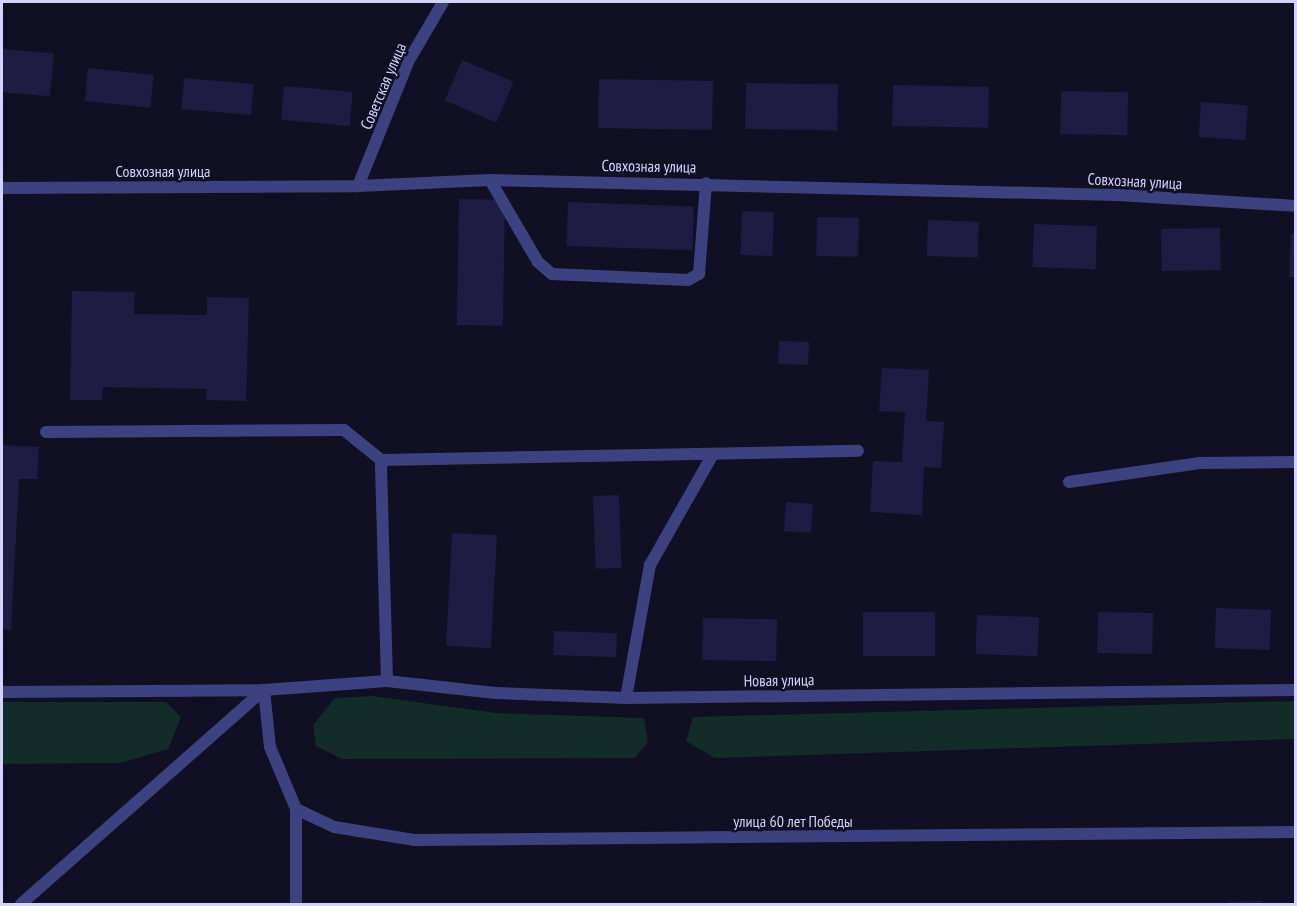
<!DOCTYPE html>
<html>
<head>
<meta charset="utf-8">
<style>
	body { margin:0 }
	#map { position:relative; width:1297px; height:906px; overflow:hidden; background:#100f23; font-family:"PT Sans Narrow",sans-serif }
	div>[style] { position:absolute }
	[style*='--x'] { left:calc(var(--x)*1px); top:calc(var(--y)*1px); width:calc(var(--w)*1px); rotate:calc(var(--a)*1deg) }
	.green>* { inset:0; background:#122c28 }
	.building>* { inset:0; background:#1f1c43; transform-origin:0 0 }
	.lane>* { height:12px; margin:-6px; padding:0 6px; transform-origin:6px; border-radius:6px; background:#3c427f }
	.street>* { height:12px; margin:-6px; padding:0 6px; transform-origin:6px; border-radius:6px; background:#3c427f }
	span { translate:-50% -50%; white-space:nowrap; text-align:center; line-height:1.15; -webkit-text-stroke:5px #100f23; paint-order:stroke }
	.street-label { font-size:16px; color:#d3d3fd }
	.frame { position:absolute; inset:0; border:3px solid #d3d3fd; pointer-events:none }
</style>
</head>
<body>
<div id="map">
	<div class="green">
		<div style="clip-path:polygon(372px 696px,496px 713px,644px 718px,648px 742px,635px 758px,342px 759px,316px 746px,313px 725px,335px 698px)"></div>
		<div style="clip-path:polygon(1295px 701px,1295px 739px,715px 758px,686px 741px,693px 717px)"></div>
		<div style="clip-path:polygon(2px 702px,166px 702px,181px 717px,168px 749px,120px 763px,2px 764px)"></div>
	</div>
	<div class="building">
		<div style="left:2px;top:49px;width:52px;height:43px;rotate:5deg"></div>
		<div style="left:462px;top:60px;width:56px;height:44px;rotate:23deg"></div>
		<div style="left:88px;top:68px;width:66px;height:33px;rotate:6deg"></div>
		<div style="left:184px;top:78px;width:70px;height:31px;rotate:5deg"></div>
		<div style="left:599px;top:79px;width:114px;height:49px;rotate:1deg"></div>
		<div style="left:746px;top:83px;width:92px;height:46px;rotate:1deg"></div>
		<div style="left:893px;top:85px;width:96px;height:41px;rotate:1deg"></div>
		<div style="left:284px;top:86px;width:69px;height:34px;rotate:5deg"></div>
		<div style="left:1061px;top:91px;width:67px;height:43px;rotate:1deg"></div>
		<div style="left:1201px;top:102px;width:47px;height:35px;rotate:4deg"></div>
		<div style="left:459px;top:199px;width:46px;height:126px;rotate:1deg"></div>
		<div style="left:568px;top:202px;width:126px;height:44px;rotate:2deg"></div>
		<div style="left:742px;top:211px;width:32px;height:44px;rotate:2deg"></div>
		<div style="left:817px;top:217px;width:42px;height:39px;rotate:1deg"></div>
		<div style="left:928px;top:220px;width:51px;height:36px;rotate:2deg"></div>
		<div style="left:1034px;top:224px;width:63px;height:43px;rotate:2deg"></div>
		<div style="left:1220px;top:228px;width:42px;height:59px;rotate:89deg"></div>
		<div style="clip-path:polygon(1291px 234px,1296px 234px,1296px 277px,1289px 277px)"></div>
		<div style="clip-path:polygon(72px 291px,135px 292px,134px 314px,207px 315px,207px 297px,249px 298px,246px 401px,206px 400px,207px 389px,103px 387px,102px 400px,70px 400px)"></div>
		<div style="left:779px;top:341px;width:30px;height:23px;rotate:2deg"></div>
		<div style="clip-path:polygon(882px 368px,929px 370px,926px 421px,944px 422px,941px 468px,924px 467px,922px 515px,870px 512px,873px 461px,902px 462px,905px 412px,879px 411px)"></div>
		<div style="clip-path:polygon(2px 445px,39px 447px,37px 479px,19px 479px,11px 630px,2px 629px)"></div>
		<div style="left:619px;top:495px;width:73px;height:26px;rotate:88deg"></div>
		<div style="left:786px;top:502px;width:27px;height:29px;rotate:4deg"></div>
		<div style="left:452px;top:533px;width:45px;height:113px;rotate:3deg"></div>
		<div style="left:1216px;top:608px;width:55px;height:40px;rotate:2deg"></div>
		<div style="left:863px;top:612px;width:72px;height:44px"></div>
		<div style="left:1098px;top:612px;width:55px;height:41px;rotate:1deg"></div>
		<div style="left:977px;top:615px;width:62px;height:39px;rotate:2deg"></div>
		<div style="left:703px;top:618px;width:74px;height:42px;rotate:1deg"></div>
		<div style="left:554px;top:631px;width:63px;height:24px;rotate:2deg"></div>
		<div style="clip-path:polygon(1262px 901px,1262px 904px,1227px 904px,1227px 902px)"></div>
	</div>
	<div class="lane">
		<div style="--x:490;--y:180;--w:95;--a:59.7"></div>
		<div style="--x:538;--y:262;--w:18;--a:41"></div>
		<div style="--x:552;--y:274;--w:136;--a:2.5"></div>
		<div style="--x:688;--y:280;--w:13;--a:-29"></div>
		<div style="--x:699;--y:274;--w:91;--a:-85.6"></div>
		<div style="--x:46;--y:432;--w:298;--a:-0.4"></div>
		<div style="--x:344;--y:430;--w:48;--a:39"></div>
		<div style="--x:1069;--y:482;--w:132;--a:-8.3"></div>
		<div style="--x:1200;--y:463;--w:96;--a:-0.6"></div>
		<div style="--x:387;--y:681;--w:221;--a:-91.6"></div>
		<div style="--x:381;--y:460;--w:477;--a:-1.1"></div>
		<div style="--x:2;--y:692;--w:262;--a:-0.4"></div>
		<div style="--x:626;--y:698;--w:135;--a:-79.8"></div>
		<div style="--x:650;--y:565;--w:128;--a:-60.4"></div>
	</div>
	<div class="street">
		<div style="--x:358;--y:186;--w:134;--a:-68"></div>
		<div style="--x:408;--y:62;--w:69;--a:-59.7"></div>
		<div style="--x:2;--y:188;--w:356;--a:-0.3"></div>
		<div style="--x:358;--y:186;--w:132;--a:-2.6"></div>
		<div style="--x:490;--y:180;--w:628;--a:1.37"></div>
		<div style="--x:1118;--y:195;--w:178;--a:3.5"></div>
		<div style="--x:264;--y:690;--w:123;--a:-4.2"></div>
		<div style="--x:387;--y:681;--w:109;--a:6.3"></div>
		<div style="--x:495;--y:693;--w:131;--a:2.2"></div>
		<div style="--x:626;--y:698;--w:670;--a:-0.68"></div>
		<div style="--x:264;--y:690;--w:57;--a:84"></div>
		<div style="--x:270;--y:747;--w:67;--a:67.2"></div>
		<div style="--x:296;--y:809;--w:95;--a:90"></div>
		<div style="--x:296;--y:809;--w:42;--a:25.3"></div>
		<div style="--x:334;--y:827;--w:81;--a:9.2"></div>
		<div style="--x:414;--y:840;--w:882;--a:-0.52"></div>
		<div style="--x:21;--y:904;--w:324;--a:-41.4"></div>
	</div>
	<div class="street-label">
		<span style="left:383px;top:86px;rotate:-67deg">Советская улица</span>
		<span style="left:649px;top:166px;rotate:1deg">Совхозная улица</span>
		<span style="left:163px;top:171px">Совхозная улица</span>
		<span style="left:1135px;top:181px;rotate:3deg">Совхозная улица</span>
		<span style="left:779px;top:680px;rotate:-1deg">Новая улица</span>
		<span style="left:793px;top:821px">улица 60 лет Победы</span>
	</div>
	<div class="frame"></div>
</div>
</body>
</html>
